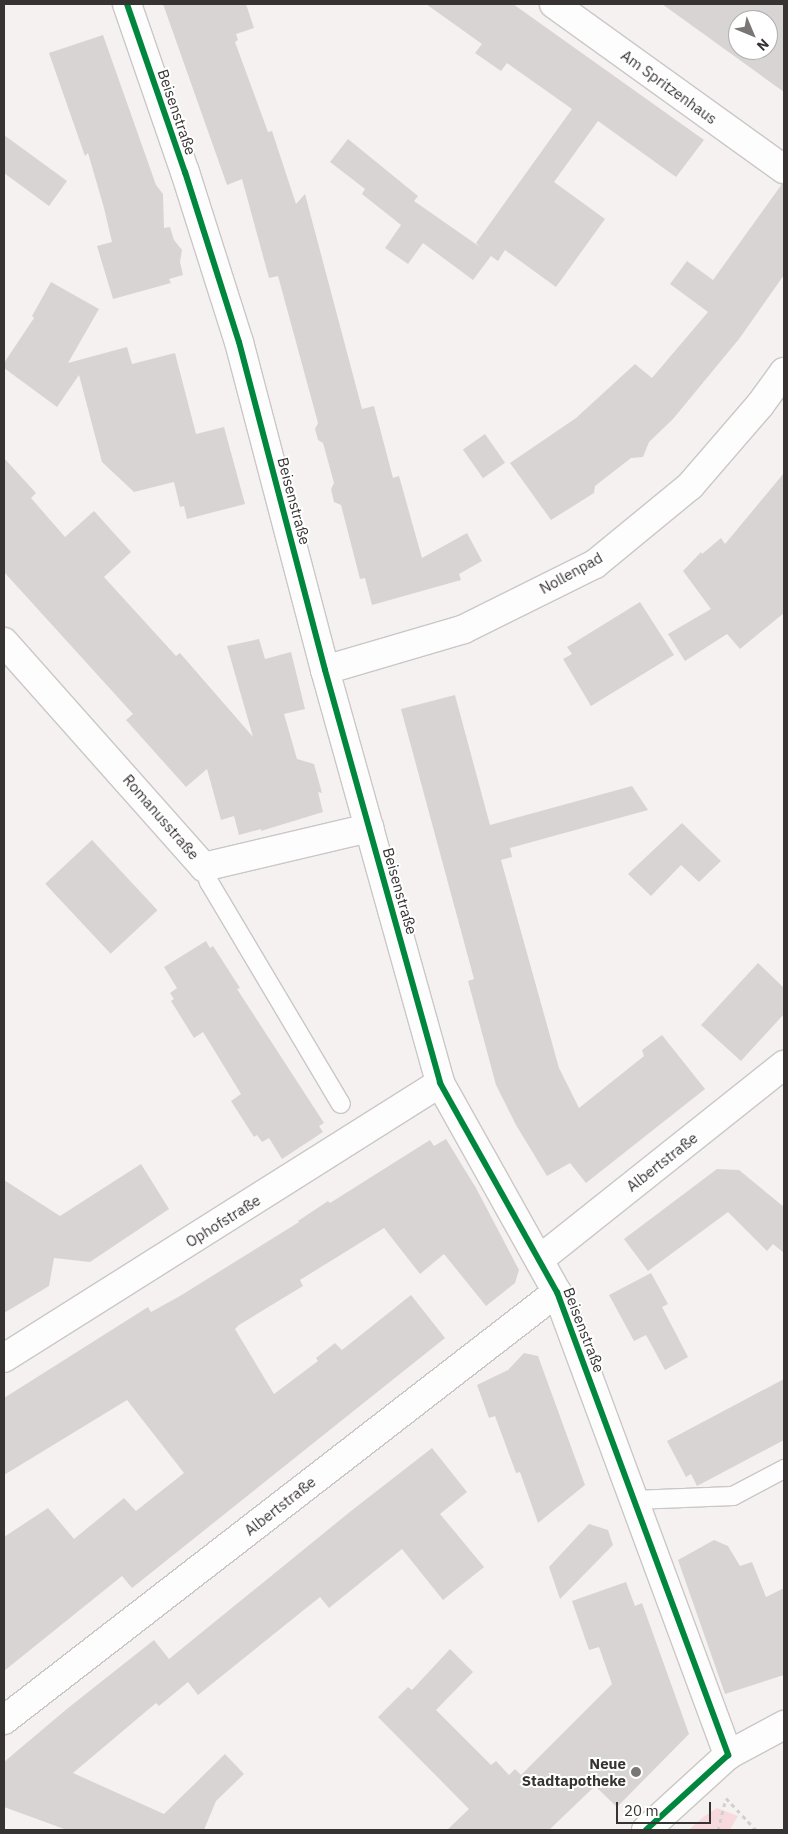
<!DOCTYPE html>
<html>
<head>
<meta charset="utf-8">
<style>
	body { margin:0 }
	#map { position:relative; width:788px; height:1834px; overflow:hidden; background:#f6f1f1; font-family:"IBM Plex Sans",sans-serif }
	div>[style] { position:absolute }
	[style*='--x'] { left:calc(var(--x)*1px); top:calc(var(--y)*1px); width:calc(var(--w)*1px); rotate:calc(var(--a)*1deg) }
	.green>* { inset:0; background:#f8dade }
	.building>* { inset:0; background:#d8d4d4; transform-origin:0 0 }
	.path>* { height:3px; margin-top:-1.5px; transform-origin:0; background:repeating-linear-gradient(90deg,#d2cfcf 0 4px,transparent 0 8px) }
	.roads { filter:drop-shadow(1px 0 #cbc7c7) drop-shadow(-1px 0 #cbc7c7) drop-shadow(0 1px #cbc7c7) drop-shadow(0 -1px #cbc7c7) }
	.service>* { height:18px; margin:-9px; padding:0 9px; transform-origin:9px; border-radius:9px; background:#fefdfd }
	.minor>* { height:28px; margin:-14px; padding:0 14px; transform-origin:14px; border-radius:14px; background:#fefdfd }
	.cycleway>* { height:6px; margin:-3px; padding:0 3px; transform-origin:3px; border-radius:3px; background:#00873e }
	.dots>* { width:14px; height:14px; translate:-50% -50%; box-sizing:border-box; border:2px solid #fff; border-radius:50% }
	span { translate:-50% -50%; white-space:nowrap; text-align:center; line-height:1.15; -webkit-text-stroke:4px #fff; paint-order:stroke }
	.street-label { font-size:15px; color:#373333 }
	.poi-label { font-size:15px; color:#373333; font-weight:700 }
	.right { translate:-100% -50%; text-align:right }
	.frame { position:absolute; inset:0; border:5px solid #373333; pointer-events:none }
	.north { position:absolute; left:728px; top:10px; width:50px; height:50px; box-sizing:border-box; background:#fff; border:1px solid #afadad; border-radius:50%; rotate:135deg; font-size:14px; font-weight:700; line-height:20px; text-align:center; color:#373333 }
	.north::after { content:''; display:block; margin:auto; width:18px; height:22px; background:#7a7676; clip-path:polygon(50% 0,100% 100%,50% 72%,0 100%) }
	.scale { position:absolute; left:616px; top:1802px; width:95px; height:22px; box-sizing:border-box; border:2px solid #373333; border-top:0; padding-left:6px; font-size:15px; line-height:18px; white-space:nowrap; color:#373333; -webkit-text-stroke:4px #fff; paint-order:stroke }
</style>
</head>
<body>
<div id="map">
	<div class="green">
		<div style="clip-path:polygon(717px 1808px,738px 1816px,730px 1830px,689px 1830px,703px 1817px)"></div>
	</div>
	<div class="building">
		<div style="clip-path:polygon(163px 4px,246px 4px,254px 28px,236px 34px,238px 40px,235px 42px,268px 132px,272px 131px,296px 204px,305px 194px,362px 409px,374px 406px,393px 478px,399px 476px,422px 558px,467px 533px,482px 561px,459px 574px,461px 580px,372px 605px,365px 578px,360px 579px,341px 505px,334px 502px,331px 489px,334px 483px,323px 443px,318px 440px,315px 429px,318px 423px,278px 276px,269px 278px,242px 179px,227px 185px)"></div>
		<div style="clip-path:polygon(426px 4px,513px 4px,704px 140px,676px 177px,598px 121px,554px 182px,605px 219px,556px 287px,505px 250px,498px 261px,491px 256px,473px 280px,423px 243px,408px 264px,385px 248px,401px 225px,362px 194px,365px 189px,330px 162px,348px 139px,418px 196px,414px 201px,480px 247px,476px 243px,572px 109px,507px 63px,501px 71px,475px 53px,482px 44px)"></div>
		<div style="clip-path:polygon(evenodd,662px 4px,784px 4px,784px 92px,662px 4px,738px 20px,768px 20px,768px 50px,738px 50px,738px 20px)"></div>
		<div style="clip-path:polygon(103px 35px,156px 185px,163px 194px,164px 228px,170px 227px,174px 240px,182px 250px,180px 262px,183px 275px,169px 279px,171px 283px,113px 299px,97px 246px,112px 242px,104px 208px,88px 153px,85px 156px,49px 53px)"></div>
		<div style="clip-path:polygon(4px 135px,67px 181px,49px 206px,4px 173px)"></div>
		<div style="clip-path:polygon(782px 184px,784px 184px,784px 275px,739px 339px,673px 419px,649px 442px,643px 457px,631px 458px,595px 486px,594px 493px,551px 520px,510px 463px,576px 418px,635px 364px,652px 378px,708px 312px,670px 284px,687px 261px,713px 280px)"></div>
		<div style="clip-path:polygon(51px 282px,99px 309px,68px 363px,127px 347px,132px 364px,175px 353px,196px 434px,224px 427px,245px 504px,187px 519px,184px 506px,180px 507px,174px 482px,134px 492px,102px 462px,79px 375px,57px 407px,4px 368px,4px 363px,34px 318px,32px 316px)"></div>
		<div style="left:485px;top:434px;width:35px;height:27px;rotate:55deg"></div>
		<div style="clip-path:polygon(4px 458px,36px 493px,31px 498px,65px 537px,94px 511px,131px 552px,104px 577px,176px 656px,180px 653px,253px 737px,227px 646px,259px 639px,265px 659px,291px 652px,305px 709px,284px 714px,297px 759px,314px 764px,322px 793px,318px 792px,323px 812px,261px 831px,261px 829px,239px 835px,234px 816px,221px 820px,207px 769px,186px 787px,126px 720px,133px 714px,4px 572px)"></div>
		<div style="clip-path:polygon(784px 473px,784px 613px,740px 649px,727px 634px,685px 661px,668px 634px,711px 609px,683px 571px,701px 552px,702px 554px,721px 538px,725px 544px)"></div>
		<div style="clip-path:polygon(640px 602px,674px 655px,591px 706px,563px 659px,572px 654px,567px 647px)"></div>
		<div style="clip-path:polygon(455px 695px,490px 825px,632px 786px,648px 810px,510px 848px,512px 857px,501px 860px,559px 1068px,579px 1108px,644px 1056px,642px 1050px,662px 1035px,705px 1089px,586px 1183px,570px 1163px,547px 1176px,516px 1125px,496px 1085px,468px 981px,474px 979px,401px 709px)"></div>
		<div style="clip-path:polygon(682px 823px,721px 861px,699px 882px,681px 865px,651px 896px,628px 874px)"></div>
		<div style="left:92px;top:840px;width:96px;height:64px;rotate:47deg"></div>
		<div style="clip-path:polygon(206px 941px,210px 948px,213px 946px,240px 988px,237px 989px,324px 1123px,319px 1126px,323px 1132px,282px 1159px,269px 1138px,262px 1142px,257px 1135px,254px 1137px,231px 1101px,241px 1094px,203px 1032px,194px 1038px,171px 1001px,174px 999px,170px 993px,177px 988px,164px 967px)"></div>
		<div style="clip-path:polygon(758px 963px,784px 988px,784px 1014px,741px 1061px,701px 1025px)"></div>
		<div style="clip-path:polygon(446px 1139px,476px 1188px,519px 1270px,515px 1283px,486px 1306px,444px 1254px,420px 1274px,384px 1228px,300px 1280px,303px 1286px,239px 1325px,235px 1329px,274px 1394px,318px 1361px,316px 1358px,335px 1343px,342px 1350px,411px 1295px,445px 1338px,132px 1588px,122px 1576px,4px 1671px,4px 1537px,48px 1508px,74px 1539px,124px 1498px,136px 1511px,184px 1473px,127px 1400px,4px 1475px,4px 1398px,148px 1307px,151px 1312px,180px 1296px,299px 1222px,298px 1221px,328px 1201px,330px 1203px,430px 1140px,434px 1146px)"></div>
		<div style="clip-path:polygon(141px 1164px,169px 1209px,90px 1262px,54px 1258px,49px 1286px,4px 1313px,4px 1180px,60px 1216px)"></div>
		<div style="clip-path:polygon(717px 1169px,739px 1170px,784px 1207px,784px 1253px,773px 1244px,767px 1251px,728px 1212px,648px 1271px,624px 1239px)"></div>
		<div style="clip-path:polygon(651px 1273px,668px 1304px,662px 1307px,688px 1357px,665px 1370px,646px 1335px,634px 1341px,609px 1295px)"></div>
		<div style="clip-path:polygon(524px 1353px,538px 1356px,585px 1485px,538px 1523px,520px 1472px,516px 1473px,495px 1416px,489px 1418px,477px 1385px,508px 1370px)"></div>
		<div style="clip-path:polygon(784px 1379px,784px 1440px,697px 1486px,691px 1474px,686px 1477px,667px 1441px)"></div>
		<div style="clip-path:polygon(432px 1448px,467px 1492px,440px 1514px,484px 1567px,443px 1600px,402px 1549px,329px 1608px,320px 1597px,198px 1695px,188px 1682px,159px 1706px,156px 1703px,73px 1773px,164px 1814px,225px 1754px,244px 1774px,216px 1801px,204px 1830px,67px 1830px,4px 1807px,4px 1762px,68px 1708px,154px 1640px,169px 1659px,351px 1511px)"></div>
		<div style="clip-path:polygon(589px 1524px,608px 1530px,613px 1545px,560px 1599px,549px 1567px)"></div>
		<div style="clip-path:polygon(714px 1540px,728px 1546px,740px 1566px,752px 1562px,766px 1597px,784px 1588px,784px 1675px,725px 1694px,678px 1560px)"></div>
		<div style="clip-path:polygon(626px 1582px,635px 1606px,642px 1603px,689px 1734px,617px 1807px,595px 1786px,549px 1830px,447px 1830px,469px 1809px,378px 1717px,408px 1687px,412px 1690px,450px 1649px,473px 1672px,436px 1710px,491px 1765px,496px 1761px,509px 1775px,515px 1769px,521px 1775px,612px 1684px,599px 1647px,589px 1650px,572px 1601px)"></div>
	</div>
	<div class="path">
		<div style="--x:726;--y:1798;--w:44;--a:46.8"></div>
		<div style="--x:718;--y:1830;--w:32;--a:-76"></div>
	</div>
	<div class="roads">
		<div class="service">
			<div style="--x:204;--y:867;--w:16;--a:72"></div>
			<div style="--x:209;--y:882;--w:258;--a:59.3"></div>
			<div style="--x:634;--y:1500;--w:99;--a:-2.3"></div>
			<div style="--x:733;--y:1496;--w:58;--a:-27.9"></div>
		</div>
		<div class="minor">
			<div style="--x:127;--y:4;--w:178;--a:71"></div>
			<div style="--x:185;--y:172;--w:178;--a:72.4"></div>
			<div style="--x:239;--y:342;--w:339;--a:75.3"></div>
			<div style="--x:325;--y:670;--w:429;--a:74.4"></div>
			<div style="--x:440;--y:1083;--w:240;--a:60.8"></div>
			<div style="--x:557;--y:1292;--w:494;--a:69.7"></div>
			<div style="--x:554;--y:4;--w:283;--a:35.7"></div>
			<div style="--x:4;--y:642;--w:301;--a:48.4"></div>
			<div style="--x:204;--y:867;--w:170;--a:-13.3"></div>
			<div style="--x:325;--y:670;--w:145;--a:-16.4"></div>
			<div style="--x:464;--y:629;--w:146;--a:-26.4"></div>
			<div style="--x:595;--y:564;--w:123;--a:-39.4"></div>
			<div style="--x:690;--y:486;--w:107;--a:-49.2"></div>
			<div style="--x:760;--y:405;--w:41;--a:-54"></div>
			<div style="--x:540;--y:1259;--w:312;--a:-38.5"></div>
			<div style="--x:4;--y:1358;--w:515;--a:-32.24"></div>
			<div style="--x:4;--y:1720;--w:699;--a:-37.74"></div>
			<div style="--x:646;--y:1830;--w:111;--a:-42.4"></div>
			<div style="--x:728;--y:1755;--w:64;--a:-28.2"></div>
		</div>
	</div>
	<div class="cycleway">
		<div style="--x:127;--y:4;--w:178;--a:71"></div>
		<div style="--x:185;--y:172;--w:178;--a:72.4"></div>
		<div style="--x:239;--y:342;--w:339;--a:75.3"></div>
		<div style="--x:325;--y:670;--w:429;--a:74.4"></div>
		<div style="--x:440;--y:1083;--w:240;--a:60.8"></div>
		<div style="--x:557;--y:1292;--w:494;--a:69.7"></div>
		<div style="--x:728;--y:1755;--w:111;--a:137.6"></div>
	</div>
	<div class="dots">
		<div style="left:636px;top:1772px;background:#7a7676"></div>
	</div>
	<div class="street-label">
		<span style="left:669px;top:87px;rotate:36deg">Am Spritzenhaus</span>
		<span style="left:177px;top:112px;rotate:71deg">Beisenstraße</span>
		<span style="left:294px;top:501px;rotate:75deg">Beisenstraße</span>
		<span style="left:571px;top:573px;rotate:-29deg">Nollenpad</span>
		<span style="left:161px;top:817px;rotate:49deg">Romanusstraße</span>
		<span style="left:400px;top:891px;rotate:74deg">Beisenstraße</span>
		<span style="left:662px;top:1162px;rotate:-38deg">Albertstraße</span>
		<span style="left:223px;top:1221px;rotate:-32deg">Ophofstraße</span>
		<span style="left:584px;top:1330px;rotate:69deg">Beisenstraße</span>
		<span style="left:280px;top:1506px;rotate:-38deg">Albertstraße</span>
	</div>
	<div class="poi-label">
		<span class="right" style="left:626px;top:1772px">Neue<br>Stadtapotheke</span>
	</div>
	<div class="frame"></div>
	<div class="north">N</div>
	<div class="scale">20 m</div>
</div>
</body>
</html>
